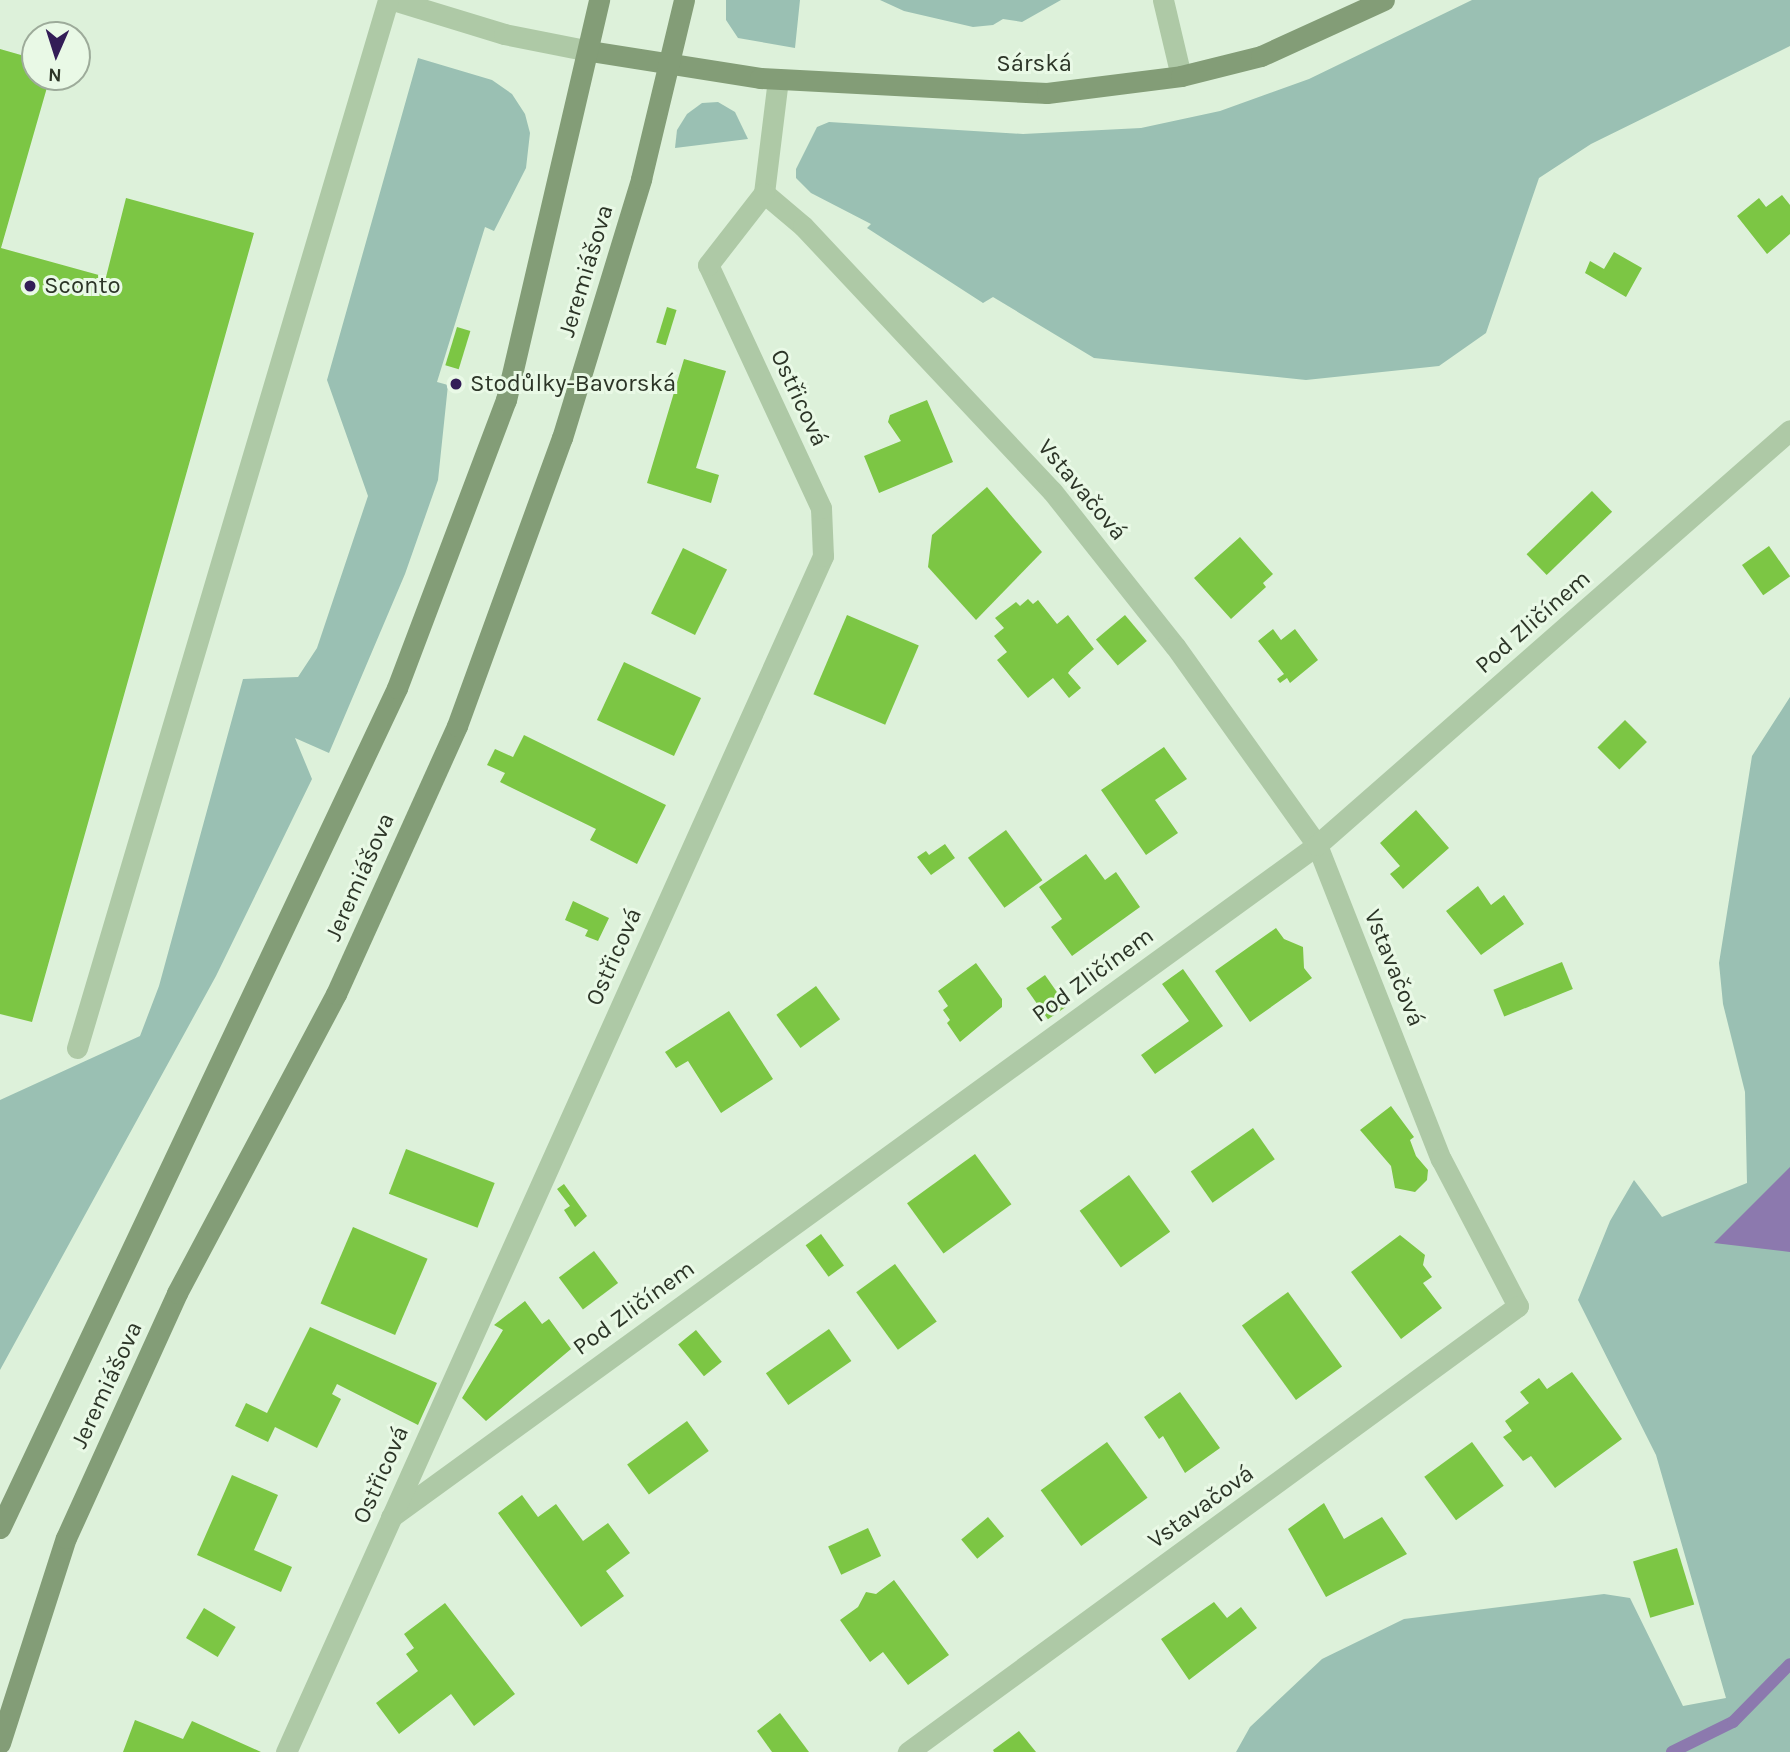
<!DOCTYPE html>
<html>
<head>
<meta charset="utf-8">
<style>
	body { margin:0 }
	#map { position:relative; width:1790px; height:1752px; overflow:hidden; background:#ddf1da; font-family:Karla,sans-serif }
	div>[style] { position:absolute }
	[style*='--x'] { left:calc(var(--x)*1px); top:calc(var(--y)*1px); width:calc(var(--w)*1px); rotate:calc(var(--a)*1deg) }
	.green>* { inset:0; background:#9ac0b3 }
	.water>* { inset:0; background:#8c79ae }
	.stream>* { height:12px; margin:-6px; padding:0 6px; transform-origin:6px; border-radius:6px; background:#8c79ae }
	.building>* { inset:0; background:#7cc644; transform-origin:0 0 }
	.lane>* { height:21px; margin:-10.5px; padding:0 10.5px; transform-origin:10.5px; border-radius:10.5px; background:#aec9a6 }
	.street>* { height:21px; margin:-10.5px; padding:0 10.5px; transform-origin:10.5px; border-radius:10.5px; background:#aec9a6 }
	.secondary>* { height:21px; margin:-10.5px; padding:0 10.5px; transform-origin:10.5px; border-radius:10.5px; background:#839d77 }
	.dots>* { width:19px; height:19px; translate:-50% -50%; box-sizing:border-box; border:4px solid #e9f9e6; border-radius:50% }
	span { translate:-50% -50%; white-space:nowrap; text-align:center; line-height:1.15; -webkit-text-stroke:6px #e9f9e6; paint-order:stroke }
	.street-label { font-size:24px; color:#2c3527 }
	.poi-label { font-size:24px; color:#2c3527 }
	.left { translate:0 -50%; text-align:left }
	.north { position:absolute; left:21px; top:21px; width:70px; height:70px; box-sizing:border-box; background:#e9f9e6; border:2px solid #9dab9a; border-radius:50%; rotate:183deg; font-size:19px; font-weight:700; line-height:28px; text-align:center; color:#2c3527 }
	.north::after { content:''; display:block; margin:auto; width:24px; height:32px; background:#331d57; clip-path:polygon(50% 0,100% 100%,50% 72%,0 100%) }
</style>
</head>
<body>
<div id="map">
	<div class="green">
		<div style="clip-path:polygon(726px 0,813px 0,800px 0,795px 48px,738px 38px,726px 20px)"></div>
		<div style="clip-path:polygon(880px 0,1061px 0,1022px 22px,1003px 19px,993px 25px,973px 27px,904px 11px)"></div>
		<div style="clip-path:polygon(1472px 0,1790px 0,1790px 46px,1591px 144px,1539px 178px,1486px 333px,1439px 366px,1306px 380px,1094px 358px,993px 297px,983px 303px,867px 228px,871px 224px,811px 193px,796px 178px,796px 169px,817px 127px,829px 122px,1023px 134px,1141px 128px,1220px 111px,1309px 79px)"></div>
		<div style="clip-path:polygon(418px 58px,492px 80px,512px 94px,525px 114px,530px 133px,526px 168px,494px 231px,485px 227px,437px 382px,448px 385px,438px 480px,405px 574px,329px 753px,295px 738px,312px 779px,216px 976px,0 1370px,0 1100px,140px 1036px,159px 986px,243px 679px,298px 677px,317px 648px,368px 496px,327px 380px)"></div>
		<div style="clip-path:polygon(718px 102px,735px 112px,748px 139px,675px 148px,677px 130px,687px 114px,702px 103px)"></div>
		<div style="clip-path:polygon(1790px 697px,1790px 1752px,1236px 1752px,1250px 1727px,1322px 1659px,1404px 1619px,1604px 1594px,1630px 1598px,1683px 1706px,1726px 1698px,1656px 1455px,1578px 1300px,1610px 1221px,1634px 1180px,1662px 1217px,1747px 1183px,1745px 1092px,1723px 1004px,1719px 963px,1752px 756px)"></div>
	</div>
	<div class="water">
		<div style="clip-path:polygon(1790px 1167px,1790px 1252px,1714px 1243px)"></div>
	</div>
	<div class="stream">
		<div style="--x:1672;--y:1752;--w:68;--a:-26.2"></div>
		<div style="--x:1733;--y:1722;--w:81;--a:-45.5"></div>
	</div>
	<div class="building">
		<div style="clip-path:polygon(0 49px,35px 59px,35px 77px,50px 77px,1px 248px,106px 277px,126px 198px,254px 233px,32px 1022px,0 1014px)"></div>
		<div style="clip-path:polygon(1782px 195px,1790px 205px,1790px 234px,1767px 254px,1737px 216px,1759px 198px,1766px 207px)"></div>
		<div style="clip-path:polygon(1614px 252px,1642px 268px,1626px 297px,1585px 273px,1590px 261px,1604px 269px)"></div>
		<div style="left:667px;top:307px;width:10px;height:37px;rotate:17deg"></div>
		<div style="left:457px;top:327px;width:14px;height:40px;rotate:17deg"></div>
		<div style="clip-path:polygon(684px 359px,726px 371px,696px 468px,719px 475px,711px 503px,647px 483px)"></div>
		<div style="clip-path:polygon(927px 400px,953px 462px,879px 493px,864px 456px,901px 441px,888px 422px,890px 415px)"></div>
		<div style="clip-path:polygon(987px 487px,1042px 552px,976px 620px,928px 567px,932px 535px)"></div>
		<div style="left:1592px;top:491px;width:29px;height:91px;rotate:46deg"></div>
		<div style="clip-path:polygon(1240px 537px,1273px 574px,1263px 583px,1266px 587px,1231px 619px,1194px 578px)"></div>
		<div style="left:1769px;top:546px;width:37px;height:33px;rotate:55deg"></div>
		<div style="left:683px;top:548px;width:49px;height:73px;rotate:26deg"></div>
		<div style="clip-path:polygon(1028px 599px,1033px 604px,1038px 600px,1057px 624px,1068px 615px,1094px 649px,1071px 669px,1068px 673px,1081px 688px,1069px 698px,1053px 678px,1028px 698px,997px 660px,1007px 652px,994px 636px,1004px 628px,995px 618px,1016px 602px,1020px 606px)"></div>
		<div style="left:847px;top:615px;width:78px;height:86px;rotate:23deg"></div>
		<div style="left:1125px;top:615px;width:34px;height:38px;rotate:50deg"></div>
		<div style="clip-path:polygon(1273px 629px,1281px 640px,1295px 629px,1318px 660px,1290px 683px,1287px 678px,1280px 683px,1277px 679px,1284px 674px,1258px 641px)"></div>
		<div style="left:624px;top:662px;width:85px;height:64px;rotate:25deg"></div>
		<div style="left:1625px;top:720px;width:31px;height:39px;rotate:45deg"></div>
		<div style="clip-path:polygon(524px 735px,666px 805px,637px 864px,590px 840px,596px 829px,500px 782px,505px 773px,487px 765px,495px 749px,513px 757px)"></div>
		<div style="clip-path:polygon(1164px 747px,1187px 779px,1155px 800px,1178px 833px,1146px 855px,1101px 790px)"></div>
		<div style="clip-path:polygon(1416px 810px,1449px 848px,1403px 889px,1390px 874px,1400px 866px,1380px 843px)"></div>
		<div style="left:1006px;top:830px;width:62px;height:47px;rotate:54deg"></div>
		<div style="clip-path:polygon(945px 844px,955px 858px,931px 875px,917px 857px,926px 851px,929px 855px)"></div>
		<div style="clip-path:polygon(1086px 854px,1105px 880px,1116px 872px,1140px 907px,1072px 956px,1051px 927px,1062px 919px,1039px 887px)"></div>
		<div style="clip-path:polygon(1478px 886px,1491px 905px,1504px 895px,1524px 924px,1481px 955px,1446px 911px)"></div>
		<div style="clip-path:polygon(573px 901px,609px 918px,598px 941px,585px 936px,588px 930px,565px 920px)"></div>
		<div style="clip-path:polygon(1276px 928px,1284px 939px,1303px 947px,1304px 968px,1312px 978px,1250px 1022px,1215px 971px)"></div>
		<div style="left:1562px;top:962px;width:29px;height:74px;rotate:68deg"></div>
		<div style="clip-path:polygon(976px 963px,1002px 999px,1002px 1007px,960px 1042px,947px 1023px,950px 1020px,943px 1010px,948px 1006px,938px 991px)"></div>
		<div style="clip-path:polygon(1183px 969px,1223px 1026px,1155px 1074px,1141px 1055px,1189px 1021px,1162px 984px)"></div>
		<div style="left:1045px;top:975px;width:38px;height:23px;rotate:55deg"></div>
		<div style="left:816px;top:986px;width:41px;height:49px;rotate:54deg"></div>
		<div style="clip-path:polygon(729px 1011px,773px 1079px,721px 1113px,688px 1061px,676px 1068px,665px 1052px)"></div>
		<div style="clip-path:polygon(1391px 1106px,1414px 1137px,1410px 1140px,1416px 1156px,1428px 1170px,1427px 1180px,1415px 1192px,1395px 1188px,1391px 1166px,1360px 1130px)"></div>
		<div style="left:1253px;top:1128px;width:38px;height:76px;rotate:55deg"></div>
		<div style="left:406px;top:1149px;width:95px;height:48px;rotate:21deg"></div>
		<div style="left:975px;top:1154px;width:62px;height:84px;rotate:54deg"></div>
		<div style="left:1129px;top:1175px;width:70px;height:61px;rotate:54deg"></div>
		<div style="clip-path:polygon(564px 1184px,587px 1216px,575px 1227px,564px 1210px,570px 1206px,557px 1189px)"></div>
		<div style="left:353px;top:1227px;width:81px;height:83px;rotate:23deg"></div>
		<div style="left:821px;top:1234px;width:39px;height:19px;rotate:54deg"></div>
		<div style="clip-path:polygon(1400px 1235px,1425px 1255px,1423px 1265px,1432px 1277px,1423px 1283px,1442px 1308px,1401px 1339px,1351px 1272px)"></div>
		<div style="left:594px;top:1251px;width:40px;height:44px;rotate:53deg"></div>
		<div style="left:895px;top:1264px;width:71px;height:48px;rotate:54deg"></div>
		<div style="left:1288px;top:1292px;width:92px;height:57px;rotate:54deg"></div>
		<div style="clip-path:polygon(525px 1301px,542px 1324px,549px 1319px,571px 1349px,486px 1421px,462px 1398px,503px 1330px,494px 1325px)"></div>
		<div style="clip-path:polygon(310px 1327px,437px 1383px,418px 1425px,337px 1384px,332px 1394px,341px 1399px,317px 1448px,275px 1427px,268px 1442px,235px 1426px,246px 1403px,267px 1413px)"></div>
		<div style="left:829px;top:1329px;width:39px;height:77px;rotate:55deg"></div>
		<div style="left:696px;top:1330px;width:41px;height:23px;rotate:51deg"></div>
		<div style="clip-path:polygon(1572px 1372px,1622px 1439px,1555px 1488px,1531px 1456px,1523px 1461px,1503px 1437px,1512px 1431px,1505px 1421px,1529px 1403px,1520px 1392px,1539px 1378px,1547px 1389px)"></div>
		<div style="clip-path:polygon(1180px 1392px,1220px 1448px,1185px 1473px,1163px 1436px,1159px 1439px,1144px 1417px)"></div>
		<div style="left:687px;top:1421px;width:37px;height:74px;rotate:54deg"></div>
		<div style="left:1107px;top:1442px;width:69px;height:82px;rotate:54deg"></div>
		<div style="left:1472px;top:1442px;width:54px;height:59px;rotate:54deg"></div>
		<div style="clip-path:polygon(232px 1475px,278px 1495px,254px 1550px,292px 1567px,281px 1592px,197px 1555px)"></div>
		<div style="clip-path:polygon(522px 1495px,538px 1517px,556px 1504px,583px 1541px,608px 1523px,630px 1553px,606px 1571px,624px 1596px,581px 1627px,498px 1513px)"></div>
		<div style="clip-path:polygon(1324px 1503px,1344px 1539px,1382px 1517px,1407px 1554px,1326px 1597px,1288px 1529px)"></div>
		<div style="left:988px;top:1517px;width:25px;height:35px;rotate:50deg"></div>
		<div style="left:868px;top:1528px;width:31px;height:44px;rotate:65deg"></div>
		<div style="left:1677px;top:1548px;width:59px;height:46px;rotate:73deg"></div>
		<div style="clip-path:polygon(894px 1580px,949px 1655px,908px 1685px,883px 1652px,870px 1662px,840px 1620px,858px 1607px,866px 1592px,876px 1594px)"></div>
		<div style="clip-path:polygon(1214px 1602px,1227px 1618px,1241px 1607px,1257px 1628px,1189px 1680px,1161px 1639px)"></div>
		<div style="clip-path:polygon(445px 1603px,515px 1694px,474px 1726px,451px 1694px,399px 1734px,376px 1703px,418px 1671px,406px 1654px,414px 1648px,404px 1634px)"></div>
		<div style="left:204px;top:1608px;width:37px;height:35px;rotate:31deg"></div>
		<div style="clip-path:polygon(780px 1713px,809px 1752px,772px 1752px,757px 1731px)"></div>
		<div style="clip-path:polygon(135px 1720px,183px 1739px,192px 1721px,261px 1752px,123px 1752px)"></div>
		<div style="clip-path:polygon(1019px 1731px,1036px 1752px,994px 1752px,993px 1750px)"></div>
	</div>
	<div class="lane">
		<div style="--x:393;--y:0;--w:116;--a:17"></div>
		<div style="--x:504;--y:34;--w:88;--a:11.2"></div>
		<div style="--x:1163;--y:0;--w:78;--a:76.7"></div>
		<div style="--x:77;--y:1048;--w:1093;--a:-73.47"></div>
	</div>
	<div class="street">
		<div style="--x:778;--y:79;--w:115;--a:97"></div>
		<div style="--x:764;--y:193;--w:51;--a:40.2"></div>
		<div style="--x:803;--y:226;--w:364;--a:46.8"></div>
		<div style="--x:1052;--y:491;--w:198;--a:51.6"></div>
		<div style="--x:1175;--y:646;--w:244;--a:54.5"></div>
		<div style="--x:1317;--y:845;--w:338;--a:68.5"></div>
		<div style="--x:1441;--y:1159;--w:166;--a:62.4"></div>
		<div style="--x:1518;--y:1306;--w:756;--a:143.83"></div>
		<div style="--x:391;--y:1517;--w:1144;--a:-35.97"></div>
		<div style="--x:1317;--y:845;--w:629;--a:-41.26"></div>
		<div style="--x:286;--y:1752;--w:1311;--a:-65.82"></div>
		<div style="--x:823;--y:556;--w:48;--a:-92.4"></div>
		<div style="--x:821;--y:508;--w:268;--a:-114.9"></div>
		<div style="--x:708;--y:265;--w:91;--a:-52.1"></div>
	</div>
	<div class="secondary">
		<div style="--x:590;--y:51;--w:172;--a:9"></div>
		<div style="--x:760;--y:78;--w:287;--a:3"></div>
		<div style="--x:1047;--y:93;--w:135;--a:-7.2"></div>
		<div style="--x:1181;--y:76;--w:82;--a:-14"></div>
		<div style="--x:1261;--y:56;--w:135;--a:-24.5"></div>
		<div style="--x:0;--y:1528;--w:929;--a:-64.7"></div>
		<div style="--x:397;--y:688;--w:308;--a:-69.3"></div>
		<div style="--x:506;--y:400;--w:411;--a:-76.9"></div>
		<div style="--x:0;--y:1743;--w:215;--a:-72.2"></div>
		<div style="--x:66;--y:1538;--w:269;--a:-65.6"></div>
		<div style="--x:177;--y:1293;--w:339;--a:-62"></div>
		<div style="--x:336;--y:994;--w:294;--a:-65.7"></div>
		<div style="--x:457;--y:726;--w:307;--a:-70"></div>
		<div style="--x:562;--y:438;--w:271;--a:-73"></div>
		<div style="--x:641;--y:179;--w:184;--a:-76.5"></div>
	</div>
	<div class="dots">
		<div style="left:30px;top:286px;background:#331d57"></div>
		<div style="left:456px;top:384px;background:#331d57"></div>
	</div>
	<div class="street-label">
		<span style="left:1034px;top:64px">Sárská</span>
		<span style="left:586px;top:271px;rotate:-73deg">Jeremiášova</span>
		<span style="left:799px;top:398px;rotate:65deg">Ostřicová</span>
		<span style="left:1082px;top:490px;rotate:50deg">Vstavačová</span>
		<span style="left:1533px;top:622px;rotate:-41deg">Pod Zličínem</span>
		<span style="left:360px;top:877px;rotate:-66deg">Jeremiášova</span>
		<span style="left:614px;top:957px;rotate:-66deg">Ostřicová</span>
		<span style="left:1394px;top:968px;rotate:68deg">Vstavačová</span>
		<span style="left:1093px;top:975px;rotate:-36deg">Pod Zličínem</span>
		<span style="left:634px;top:1308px;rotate:-36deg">Pod Zličínem</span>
		<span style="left:107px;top:1385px;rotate:-65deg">Jeremiášova</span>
		<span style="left:381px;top:1475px;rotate:-66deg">Ostřicová</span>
		<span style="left:1201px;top:1507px;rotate:-36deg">Vstavačová</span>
	</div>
	<div class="poi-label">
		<span class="left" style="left:44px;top:286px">Sconto</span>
		<span class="left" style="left:470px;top:384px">Stodůlky-Bavorská</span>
	</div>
	<div class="north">N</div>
</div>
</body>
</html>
